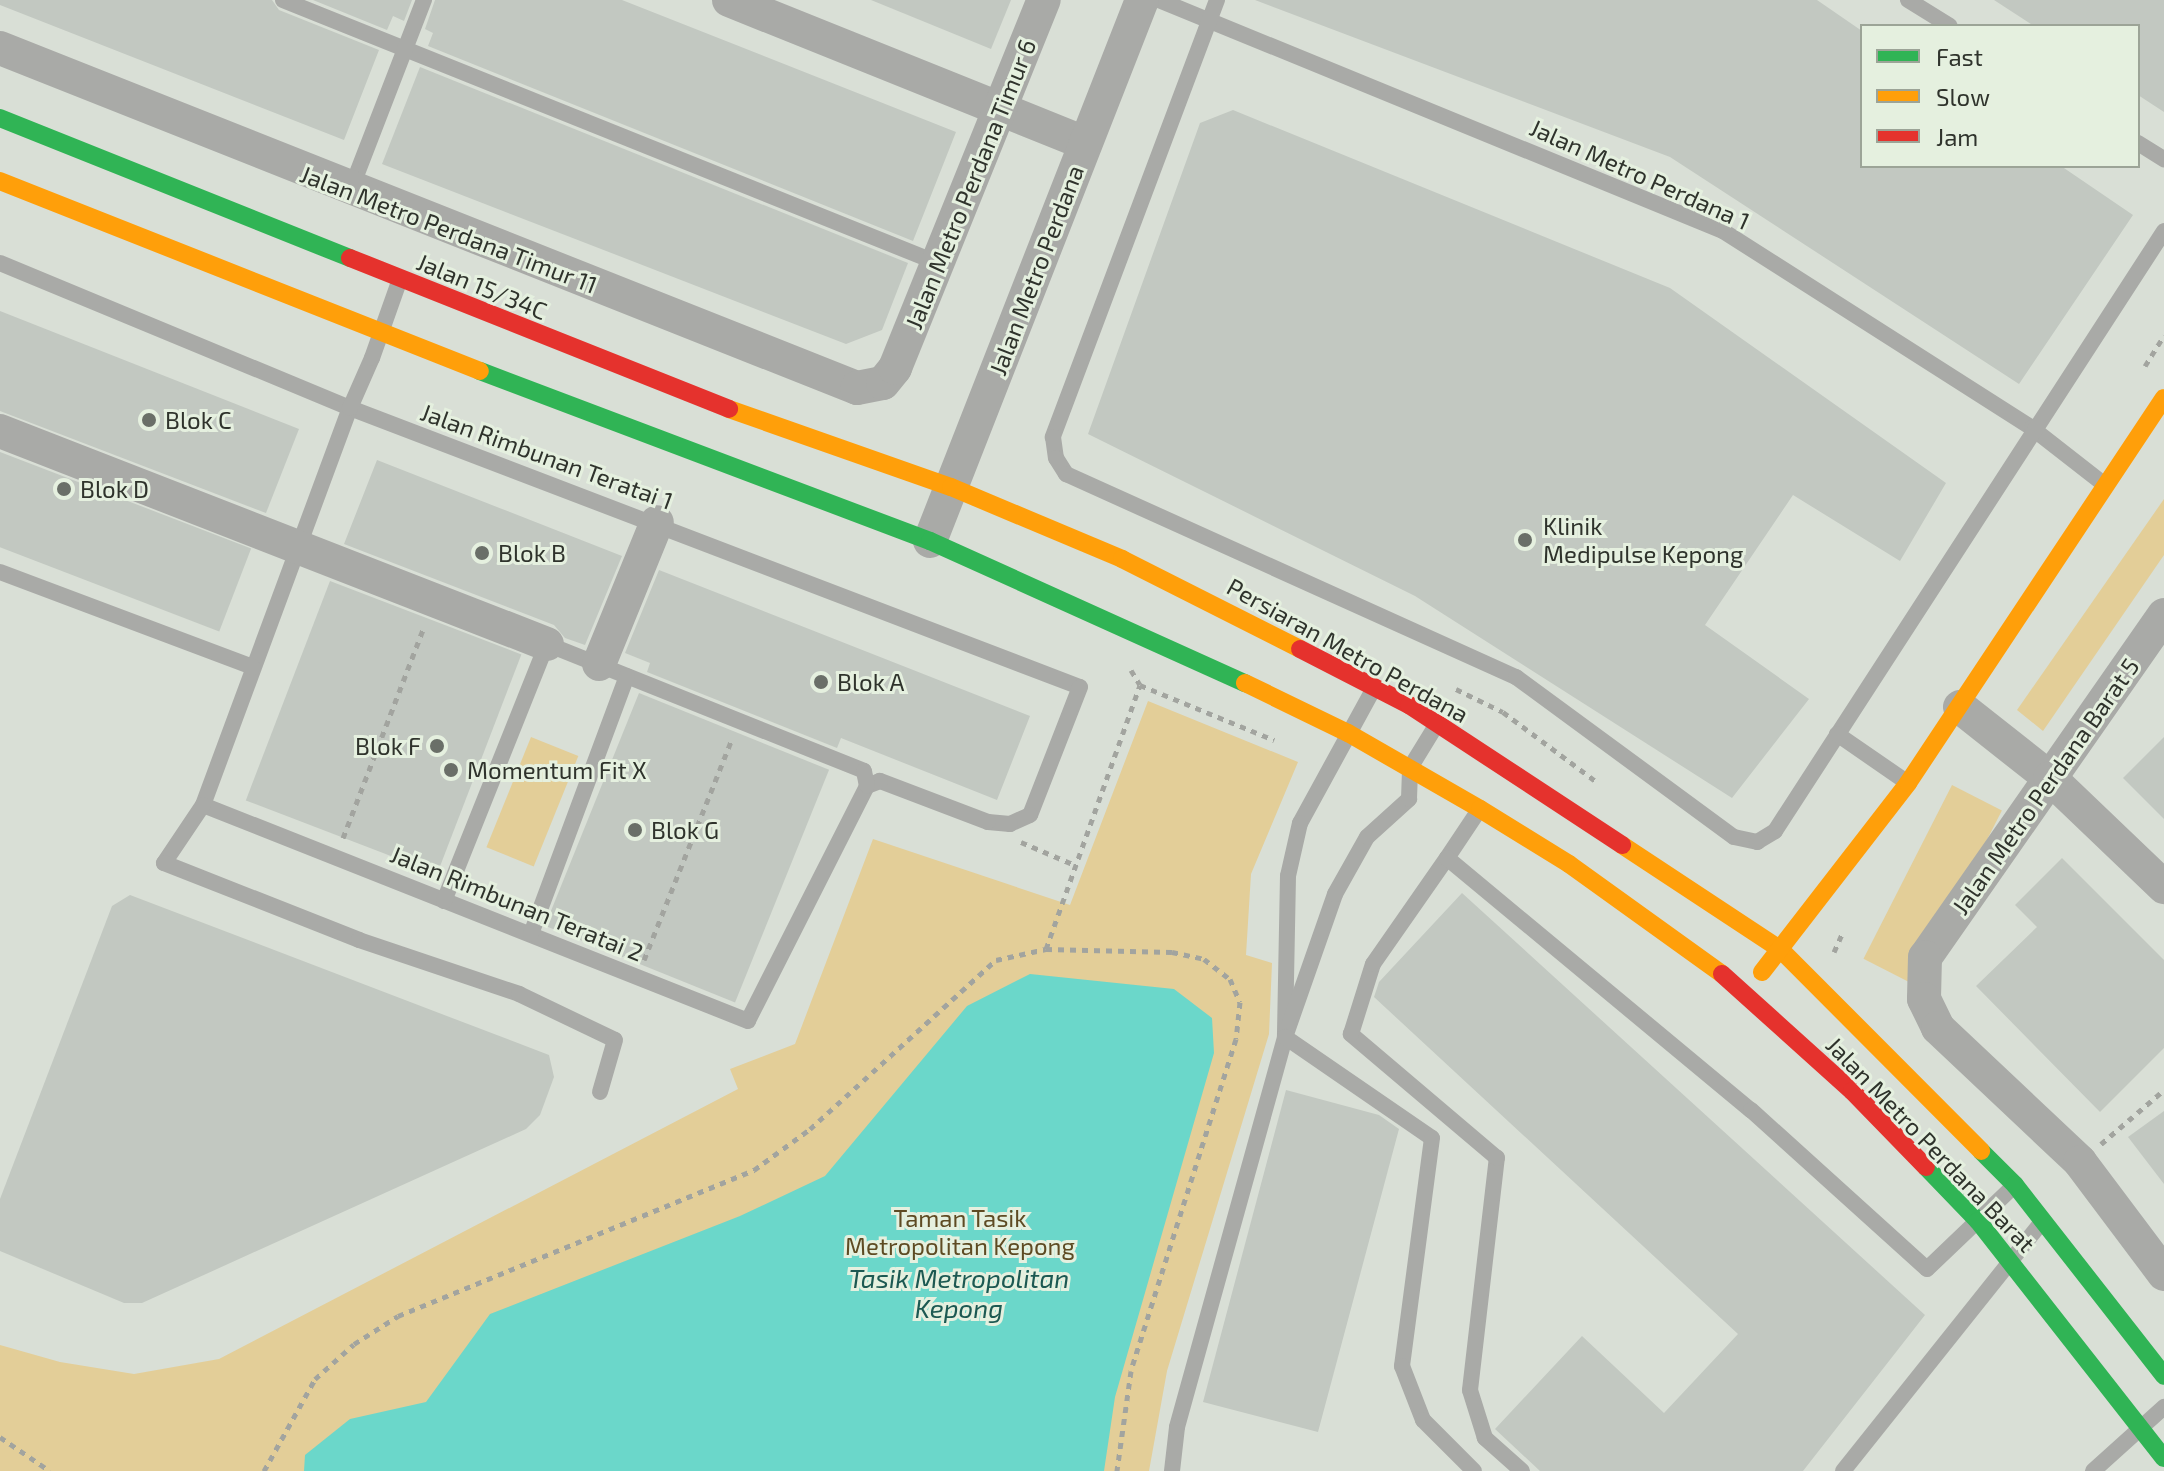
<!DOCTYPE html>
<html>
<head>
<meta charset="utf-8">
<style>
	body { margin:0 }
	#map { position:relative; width:2164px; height:1471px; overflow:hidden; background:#d9dfd6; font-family:"Exo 2",sans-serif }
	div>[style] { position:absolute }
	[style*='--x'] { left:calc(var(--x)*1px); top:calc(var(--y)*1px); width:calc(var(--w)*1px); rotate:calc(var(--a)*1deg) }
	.green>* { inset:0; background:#e3ce98; transform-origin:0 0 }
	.water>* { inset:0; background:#6bd7ca }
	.building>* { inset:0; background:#c2c8c1; transform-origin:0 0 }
	.path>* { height:5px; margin-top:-2.5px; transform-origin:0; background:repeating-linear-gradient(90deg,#a2a49f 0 6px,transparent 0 12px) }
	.lane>* { height:16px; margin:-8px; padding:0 8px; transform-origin:8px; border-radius:8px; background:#a9aaa7 }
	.street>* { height:34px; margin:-17px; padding:0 17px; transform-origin:17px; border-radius:17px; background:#a9aaa7 }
	.fast>* { height:18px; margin:-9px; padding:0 9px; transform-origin:9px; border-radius:9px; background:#30b455 }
	.slow>* { height:18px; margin:-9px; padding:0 9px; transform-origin:9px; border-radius:9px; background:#ff9f0a }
	.jam>* { height:18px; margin:-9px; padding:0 9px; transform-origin:9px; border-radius:9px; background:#e5322d }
	.dots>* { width:22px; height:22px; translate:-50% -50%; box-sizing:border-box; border:4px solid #e5f0df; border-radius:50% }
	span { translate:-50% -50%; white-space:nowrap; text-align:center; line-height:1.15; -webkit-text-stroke:6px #e5f0df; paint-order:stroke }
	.street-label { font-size:24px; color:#2f332c }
	.poi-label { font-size:24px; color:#2f332c }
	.left { translate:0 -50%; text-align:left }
	.right { translate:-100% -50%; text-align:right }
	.park-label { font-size:24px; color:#5e4b23 }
	.water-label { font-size:26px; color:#1c5952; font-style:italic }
	.legend { position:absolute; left:1860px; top:24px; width:280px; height:144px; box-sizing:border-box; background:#e5f0df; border:2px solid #9ca497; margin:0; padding:10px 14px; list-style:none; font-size:24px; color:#2f332c }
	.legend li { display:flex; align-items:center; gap:16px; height:40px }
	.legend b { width:40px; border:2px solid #9ca497 }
</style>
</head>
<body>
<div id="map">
	<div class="green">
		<div style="clip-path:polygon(2164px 499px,2164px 555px,2043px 731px,2017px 710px)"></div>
		<div style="clip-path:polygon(1148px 701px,1298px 762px,1251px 874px,1246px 955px,1272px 963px,1269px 1034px,1167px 1371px,1149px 1471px,0 1471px,0 1345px,60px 1362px,134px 1374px,219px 1359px,738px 1089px,730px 1069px,795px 1044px,873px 839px,1070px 905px)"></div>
		<div style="left:531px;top:737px;width:51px;height:119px;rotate:22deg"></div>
		<div style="left:1952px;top:785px;width:56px;height:195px;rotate:27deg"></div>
	</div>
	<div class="water">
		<div style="clip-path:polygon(1030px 974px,1174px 989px,1212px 1018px,1214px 1053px,1115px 1397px,1104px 1471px,304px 1471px,305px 1455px,350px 1419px,426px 1402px,490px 1314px,740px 1216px,825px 1176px,967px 1006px)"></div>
	</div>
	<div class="building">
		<div style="clip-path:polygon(0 0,272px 0,279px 10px,379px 50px,344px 140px,0 5px)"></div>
		<div style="clip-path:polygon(313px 0,412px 0,404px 21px,393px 16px,387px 30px)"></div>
		<div style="clip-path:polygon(435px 0,622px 0,956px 132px,913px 241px,428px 46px,433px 33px,425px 29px)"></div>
		<div style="clip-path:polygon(871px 0,1011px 0,991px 49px)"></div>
		<div style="clip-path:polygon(1255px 0,1817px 0,1862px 31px,1862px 166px,2061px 166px,2133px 215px,2019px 384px,1670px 157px)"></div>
		<div style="clip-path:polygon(1994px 0,2164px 0,2164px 112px,2138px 95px,2138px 26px,2034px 26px)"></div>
		<div style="clip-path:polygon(420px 67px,908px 263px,882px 330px,846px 344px,382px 164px)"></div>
		<div style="clip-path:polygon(1233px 110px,1670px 288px,1946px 483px,1900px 561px,1793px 495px,1705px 625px,1809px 699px,1732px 798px,1415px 596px,1088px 434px,1200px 123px)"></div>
		<div style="clip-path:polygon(0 311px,299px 429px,266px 513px,0 411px)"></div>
		<div style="left:0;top:452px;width:269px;height:89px;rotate:21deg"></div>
		<div style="clip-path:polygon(377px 460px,622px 556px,585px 645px,565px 638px,554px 625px,344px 544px)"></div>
		<div style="clip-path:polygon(659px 570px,1030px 716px,997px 800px,841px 738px,837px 748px,647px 672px,650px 663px,625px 653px)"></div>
		<div style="left:330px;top:581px;width:205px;height:235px;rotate:21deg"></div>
		<div style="left:639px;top:693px;width:205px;height:251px;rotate:22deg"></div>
		<div style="clip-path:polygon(2164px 737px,2164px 819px,2123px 778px)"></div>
		<div style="clip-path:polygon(2062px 858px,2164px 960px,2164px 1048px,2100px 1112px,1976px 986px,2037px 927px,2015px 905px)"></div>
		<div style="clip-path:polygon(1462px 893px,1925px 1315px,1803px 1471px,1540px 1471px,1495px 1429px,1582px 1336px,1664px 1413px,1738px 1334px,1374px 997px,1379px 982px)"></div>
		<div style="clip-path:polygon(130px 895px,549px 1055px,554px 1077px,540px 1115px,526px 1129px,142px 1303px,124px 1303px,0 1251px,0 1199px,112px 906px)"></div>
		<div style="clip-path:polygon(1286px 1090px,1379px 1115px,1399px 1129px,1318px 1432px,1203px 1402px)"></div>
		<div style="clip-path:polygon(2164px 1111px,2164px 1184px,2128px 1137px)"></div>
	</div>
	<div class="path">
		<div style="--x:2145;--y:366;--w:36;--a:-58"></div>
		<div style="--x:1131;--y:670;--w:17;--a:59"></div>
		<div style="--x:1140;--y:685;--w:145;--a:22.3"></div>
		<div style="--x:1456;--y:689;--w:52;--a:26.1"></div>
		<div style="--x:1503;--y:712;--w:117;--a:36.7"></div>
		<div style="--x:343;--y:838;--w:226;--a:-69"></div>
		<div style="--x:1021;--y:842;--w:59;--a:23.1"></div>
		<div style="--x:1046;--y:949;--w:280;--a:-70.4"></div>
		<div style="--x:1834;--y:952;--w:22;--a:-66"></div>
		<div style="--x:644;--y:960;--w:238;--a:-68.3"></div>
		<div style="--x:2101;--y:1144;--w:83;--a:-40.6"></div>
		<div style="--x:0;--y:1437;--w:60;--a:34.2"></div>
		<div style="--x:264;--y:1471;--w:105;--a:-61"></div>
		<div style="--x:315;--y:1379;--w:52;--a:-41.9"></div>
		<div style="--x:354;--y:1344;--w:52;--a:-32.5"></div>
		<div style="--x:398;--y:1316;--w:385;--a:-22.3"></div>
		<div style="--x:754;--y:1170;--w:69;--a:-36.2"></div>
		<div style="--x:810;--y:1129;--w:251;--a:-42.3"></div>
		<div style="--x:996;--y:960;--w:51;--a:-12.4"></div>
		<div style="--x:1046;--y:949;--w:126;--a:1.4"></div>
		<div style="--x:1172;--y:952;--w:33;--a:12"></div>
		<div style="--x:1204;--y:959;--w:33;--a:38"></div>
		<div style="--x:1230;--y:979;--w:25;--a:67"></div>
		<div style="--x:1240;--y:1002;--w:37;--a:96"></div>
		<div style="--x:1236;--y:1039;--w:348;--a:107.6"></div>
		<div style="--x:1131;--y:1371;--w:101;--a:98"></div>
	</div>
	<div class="lane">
		<div style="--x:283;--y:0;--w:706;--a:21.88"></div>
		<div style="--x:1159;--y:0;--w:609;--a:22.27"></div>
		<div style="--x:1723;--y:231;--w:366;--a:32.5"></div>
		<div style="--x:2032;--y:428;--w:93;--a:38"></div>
		<div style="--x:1217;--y:0;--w:467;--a:110.6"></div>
		<div style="--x:1053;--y:437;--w:21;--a:82"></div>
		<div style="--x:1056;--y:458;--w:19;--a:58"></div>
		<div style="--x:1066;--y:474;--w:494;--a:24.3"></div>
		<div style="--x:1516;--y:677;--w:270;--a:36.3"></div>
		<div style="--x:1734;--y:837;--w:24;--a:12"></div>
		<div style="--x:1757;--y:842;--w:21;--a:-31"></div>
		<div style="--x:1775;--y:831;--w:715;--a:-57.04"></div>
		<div style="--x:1908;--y:0;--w:49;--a:31.8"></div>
		<div style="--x:2138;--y:143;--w:31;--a:32"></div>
		<div style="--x:351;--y:189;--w:203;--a:-68.9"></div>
		<div style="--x:0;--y:263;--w:379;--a:22.5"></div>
		<div style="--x:350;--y:408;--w:781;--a:20.92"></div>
		<div style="--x:1080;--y:687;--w:137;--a:111.3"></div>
		<div style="--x:1030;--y:815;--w:22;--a:156"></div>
		<div style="--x:1010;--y:824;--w:22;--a:-175"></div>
		<div style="--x:988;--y:822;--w:116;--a:-159.2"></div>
		<div style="--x:880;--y:781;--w:14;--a:159"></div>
		<div style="--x:867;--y:786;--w:263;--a:116.9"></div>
		<div style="--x:748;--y:1021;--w:586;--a:-158.38"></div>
		<div style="--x:203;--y:805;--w:423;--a:-69.7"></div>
		<div style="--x:350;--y:408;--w:55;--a:-66.3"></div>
		<div style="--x:372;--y:358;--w:84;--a:-70.5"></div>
		<div style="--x:0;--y:572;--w:270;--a:20.6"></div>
		<div style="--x:1374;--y:688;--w:154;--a:118.7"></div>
		<div style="--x:1300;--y:823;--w:54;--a:102.8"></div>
		<div style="--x:1288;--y:876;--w:161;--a:91.1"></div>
		<div style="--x:1285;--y:1037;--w:151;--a:-70.7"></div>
		<div style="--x:1335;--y:894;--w:65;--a:-60.7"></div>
		<div style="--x:1367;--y:837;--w:57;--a:-42.1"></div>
		<div style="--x:1409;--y:799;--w:31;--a:-88"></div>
		<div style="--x:1410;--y:768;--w:52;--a:-58.5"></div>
		<div style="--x:1837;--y:734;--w:86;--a:34.6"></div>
		<div style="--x:203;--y:805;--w:70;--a:123.9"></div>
		<div style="--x:164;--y:863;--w:210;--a:21.5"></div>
		<div style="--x:359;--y:940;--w:169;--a:18.6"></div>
		<div style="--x:519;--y:994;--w:106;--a:25.6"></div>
		<div style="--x:615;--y:1040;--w:54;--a:106.1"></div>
		<div style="--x:1447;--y:858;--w:58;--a:-56.3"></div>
		<div style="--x:444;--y:901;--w:277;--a:-68.2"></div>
		<div style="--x:547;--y:644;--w:341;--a:21.8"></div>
		<div style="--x:864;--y:771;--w:15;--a:79"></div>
		<div style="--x:531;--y:934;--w:275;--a:-69.6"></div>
		<div style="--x:1172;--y:1471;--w:44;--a:-83.5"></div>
		<div style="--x:1177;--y:1427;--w:405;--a:-74.5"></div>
		<div style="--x:1285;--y:1037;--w:178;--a:34.5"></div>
		<div style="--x:1432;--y:1138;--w:230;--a:97.5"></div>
		<div style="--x:1402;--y:1366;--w:58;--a:68.7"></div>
		<div style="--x:1423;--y:1420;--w:72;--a:45"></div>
		<div style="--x:1522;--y:1471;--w:50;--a:-138.3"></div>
		<div style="--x:1485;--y:1438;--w:50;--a:-107.4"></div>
		<div style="--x:1470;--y:1390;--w:234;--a:-83.4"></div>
		<div style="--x:1497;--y:1158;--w:192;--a:-139.7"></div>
		<div style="--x:1351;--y:1034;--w:73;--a:-72.6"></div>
		<div style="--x:1373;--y:964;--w:129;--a:-55.1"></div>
		<div style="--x:1447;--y:858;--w:395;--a:39.7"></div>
		<div style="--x:1751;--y:1110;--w:237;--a:42.1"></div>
		<div style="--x:1927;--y:1269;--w:120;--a:-43.7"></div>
		<div style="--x:1843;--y:1471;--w:319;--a:-51.4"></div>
		<div style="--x:2093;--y:1471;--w:96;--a:-42"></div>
	</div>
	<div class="street">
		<div style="--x:729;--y:0;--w:384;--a:21.9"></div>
		<div style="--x:0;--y:48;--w:922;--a:21.64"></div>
		<div style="--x:857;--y:388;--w:26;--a:-11"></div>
		<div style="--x:883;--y:383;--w:19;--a:-51"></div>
		<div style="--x:895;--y:368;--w:397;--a:-68"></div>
		<div style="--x:0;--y:431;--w:587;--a:21.28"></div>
		<div style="--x:930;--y:541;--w:581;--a:-68.6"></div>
		<div style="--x:2164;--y:615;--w:417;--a:124.9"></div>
		<div style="--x:1925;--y:957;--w:42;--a:91.4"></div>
		<div style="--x:1924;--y:999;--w:32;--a:64"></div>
		<div style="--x:1938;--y:1028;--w:195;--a:43.3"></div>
		<div style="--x:2080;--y:1162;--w:140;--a:53.1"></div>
		<div style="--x:599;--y:664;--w:153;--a:-67.8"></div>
		<div style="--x:1960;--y:707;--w:115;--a:38.3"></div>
		<div style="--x:2050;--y:778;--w:158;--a:43.7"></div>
	</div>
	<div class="fast">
		<div style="--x:0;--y:118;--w:377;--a:21.8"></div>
		<div style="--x:480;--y:371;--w:481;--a:20.7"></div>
		<div style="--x:930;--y:541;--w:346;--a:24.3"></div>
		<div style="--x:1981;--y:1151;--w:48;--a:45"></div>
		<div style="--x:2015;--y:1185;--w:242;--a:52"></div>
		<div style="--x:1926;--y:1167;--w:75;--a:46.1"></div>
		<div style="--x:1978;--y:1221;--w:301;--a:51.9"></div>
	</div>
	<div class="slow">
		<div style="--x:0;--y:181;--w:516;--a:21.6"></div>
		<div style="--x:729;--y:409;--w:235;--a:19.4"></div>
		<div style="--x:951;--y:487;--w:186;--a:22.8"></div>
		<div style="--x:1122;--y:559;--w:199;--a:26.8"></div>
		<div style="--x:1245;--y:683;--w:114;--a:25.9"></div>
		<div style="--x:1348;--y:733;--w:152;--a:29.9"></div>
		<div style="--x:1480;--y:809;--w:105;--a:31.7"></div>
		<div style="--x:1569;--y:864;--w:188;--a:35.7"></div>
		<div style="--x:1622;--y:845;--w:189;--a:33.4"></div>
		<div style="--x:1780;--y:949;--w:285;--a:45.1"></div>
		<div style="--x:1762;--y:972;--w:239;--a:-52.3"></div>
		<div style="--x:1908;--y:783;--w:462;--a:-56.4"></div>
	</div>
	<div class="jam">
		<div style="--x:350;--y:258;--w:408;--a:21.7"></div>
		<div style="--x:1300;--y:649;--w:123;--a:27.2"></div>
		<div style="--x:1409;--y:705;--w:255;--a:33.3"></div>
		<div style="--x:1722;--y:974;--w:175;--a:42"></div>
		<div style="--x:1852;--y:1091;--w:106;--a:45.8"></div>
	</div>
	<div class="dots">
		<div style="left:149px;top:420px;background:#6a6f68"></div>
		<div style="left:64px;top:489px;background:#6a6f68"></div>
		<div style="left:1525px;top:540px;background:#6a6f68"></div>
		<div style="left:482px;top:553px;background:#6a6f68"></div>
		<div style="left:821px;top:682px;background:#6a6f68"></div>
		<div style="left:437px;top:746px;background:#6a6f68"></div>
		<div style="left:451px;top:770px;background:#6a6f68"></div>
		<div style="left:635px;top:830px;background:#6a6f68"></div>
	</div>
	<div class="street-label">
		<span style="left:1640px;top:174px;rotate:24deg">Jalan Metro Perdana 1</span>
		<span style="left:970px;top:184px;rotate:-68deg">Jalan Metro Perdana Timur 6</span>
		<span style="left:449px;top:229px;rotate:21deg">Jalan Metro Perdana Timur 11</span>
		<span style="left:1036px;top:270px;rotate:-69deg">Jalan Metro Perdana</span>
		<span style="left:482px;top:286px;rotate:22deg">Jalan 15/34C</span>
		<span style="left:547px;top:456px;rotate:20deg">Jalan Rimbunan Teratai 1</span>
		<span style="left:1348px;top:650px;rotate:29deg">Persiaran Metro Perdana</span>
		<span style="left:2045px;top:786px;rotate:-55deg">Jalan Metro Perdana Barat 5</span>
		<span style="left:517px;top:903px;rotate:22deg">Jalan Rimbunan Teratai 2</span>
		<span style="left:1931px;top:1144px;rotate:46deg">Jalan Metro Perdana Barat</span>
	</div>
	<div class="poi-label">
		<span class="left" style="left:165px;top:420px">Blok C</span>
		<span class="left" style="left:80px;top:489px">Blok D</span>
		<span class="left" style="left:1543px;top:540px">Klinik<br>Medipulse Kepong</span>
		<span class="left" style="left:498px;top:553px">Blok B</span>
		<span class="left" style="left:837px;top:682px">Blok A</span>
		<span class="right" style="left:421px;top:746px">Blok F</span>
		<span class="left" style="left:467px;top:770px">Momentum Fit X</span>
		<span class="left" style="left:651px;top:830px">Blok G</span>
	</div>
	<div class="park-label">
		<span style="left:960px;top:1232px">Taman Tasik<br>Metropolitan Kepong</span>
	</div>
	<div class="water-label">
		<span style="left:959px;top:1293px">Tasik Metropolitan<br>Kepong</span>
	</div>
	<ul class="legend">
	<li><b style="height:10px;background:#30b455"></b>Fast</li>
	<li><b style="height:10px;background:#ff9f0a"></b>Slow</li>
	<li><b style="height:10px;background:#e5322d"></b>Jam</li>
	</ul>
</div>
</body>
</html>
